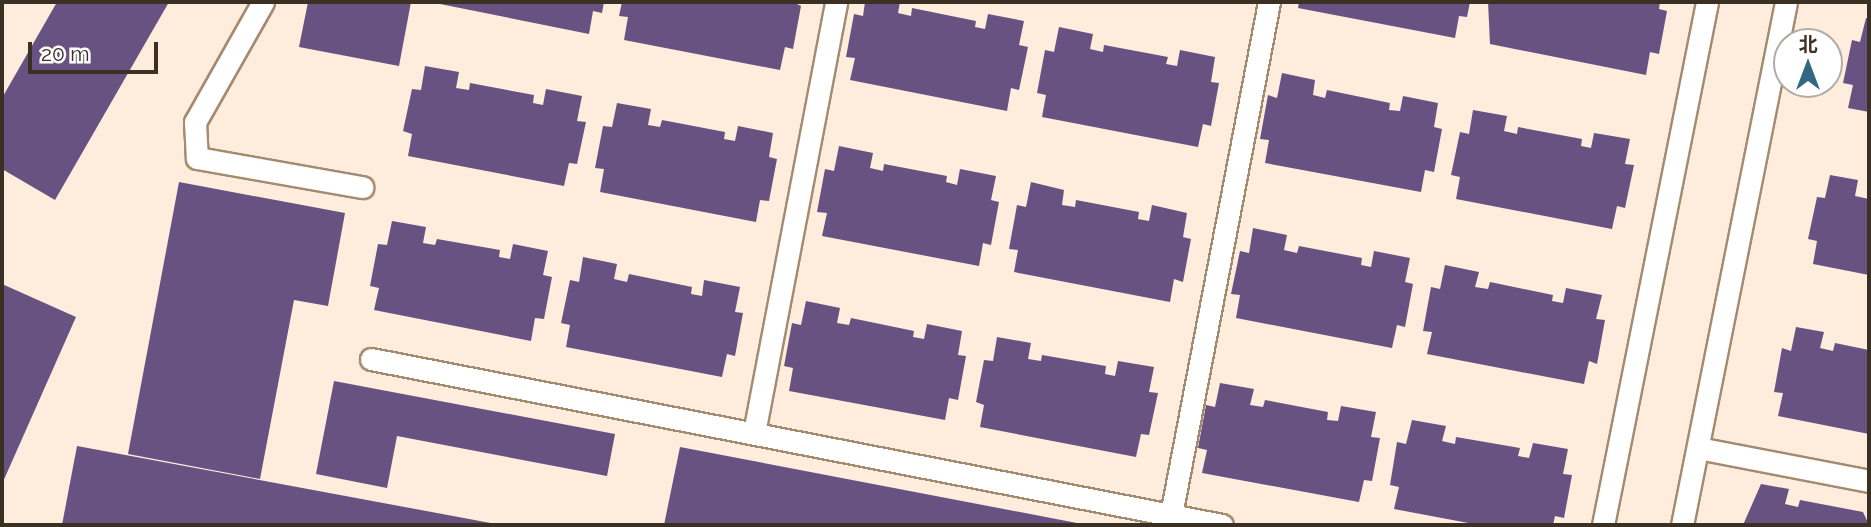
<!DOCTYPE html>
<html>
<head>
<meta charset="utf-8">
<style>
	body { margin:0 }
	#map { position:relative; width:1871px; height:527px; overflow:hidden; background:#feeddc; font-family:Raleway,"Noto Sans SC",sans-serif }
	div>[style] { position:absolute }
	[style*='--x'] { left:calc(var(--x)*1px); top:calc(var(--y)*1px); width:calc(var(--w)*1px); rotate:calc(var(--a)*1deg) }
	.building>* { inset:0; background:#675281 }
	.roads { filter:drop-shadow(2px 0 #a48b70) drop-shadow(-2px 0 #a48b70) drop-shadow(0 2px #a48b70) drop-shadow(0 -2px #a48b70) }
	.lane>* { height:21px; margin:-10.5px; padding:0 10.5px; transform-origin:10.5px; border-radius:10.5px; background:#fff }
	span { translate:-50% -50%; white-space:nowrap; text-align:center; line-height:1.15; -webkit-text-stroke:7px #fff; paint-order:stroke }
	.frame { position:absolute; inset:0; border:4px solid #3a3024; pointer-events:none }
	.north { position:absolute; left:1773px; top:28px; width:70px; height:70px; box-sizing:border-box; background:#fff; border:2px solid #b0aca7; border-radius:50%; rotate:0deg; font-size:19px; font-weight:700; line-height:28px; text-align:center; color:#3a3024 }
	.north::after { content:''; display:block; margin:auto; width:24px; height:32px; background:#316783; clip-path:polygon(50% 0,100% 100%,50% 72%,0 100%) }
	.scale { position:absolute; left:28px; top:42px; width:130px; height:32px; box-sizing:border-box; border:4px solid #3a3024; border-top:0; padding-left:9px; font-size:21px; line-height:24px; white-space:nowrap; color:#3a3024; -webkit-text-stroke:5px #fff; paint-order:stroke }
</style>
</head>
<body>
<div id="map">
	<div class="building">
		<div style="clip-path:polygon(57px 2px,169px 2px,55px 200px,2px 169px,2px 98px)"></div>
		<div style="clip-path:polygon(308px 2px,411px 2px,399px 66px,299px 47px)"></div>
		<div style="clip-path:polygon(430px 2px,604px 2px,602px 13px,593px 11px,589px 34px)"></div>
		<div style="clip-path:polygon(622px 2px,793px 2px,801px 6px,793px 49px,785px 47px,780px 70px,624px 40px,628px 17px,619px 16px)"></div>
		<div style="clip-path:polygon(865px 2px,900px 2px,898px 13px,911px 16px,912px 8px,976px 21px,975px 27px,985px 29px,988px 14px,1024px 21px,1019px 45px,1028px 47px,1019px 90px,1011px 88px,1007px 111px,850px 80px,855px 58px,846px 57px,854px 14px,863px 16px)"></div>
		<div style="clip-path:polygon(1299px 2px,1470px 2px,1467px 17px,1459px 16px,1455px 38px,1298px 8px)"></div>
		<div style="clip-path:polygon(1488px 2px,1660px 2px,1659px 9px,1667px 11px,1659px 54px,1650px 52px,1646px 75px,1490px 44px)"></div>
		<div style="clip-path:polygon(1866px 18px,1869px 19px,1869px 112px,1848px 108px,1853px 85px,1843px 83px,1852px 40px,1860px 42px)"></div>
		<div style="clip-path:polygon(1059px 27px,1093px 34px,1090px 49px,1103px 52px,1104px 45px,1168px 57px,1166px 64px,1177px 66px,1180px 50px,1215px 57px,1211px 82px,1219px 83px,1211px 126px,1203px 124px,1198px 147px,1042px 117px,1046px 95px,1037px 93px,1045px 50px,1054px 52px)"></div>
		<div style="clip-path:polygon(425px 66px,459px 72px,456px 88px,469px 90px,470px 83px,534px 95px,533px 103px,543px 105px,546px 89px,582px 96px,577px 121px,586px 122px,577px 164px,569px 163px,564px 186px,408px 156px,412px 134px,403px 131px,412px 89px,421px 90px)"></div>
		<div style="clip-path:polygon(1282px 73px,1315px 80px,1313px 95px,1325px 98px,1327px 90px,1390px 103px,1389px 110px,1400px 111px,1403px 96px,1438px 103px,1434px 127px,1442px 129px,1434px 172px,1425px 170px,1421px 192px,1265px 163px,1269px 140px,1260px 139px,1268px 95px,1277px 98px)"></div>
		<div style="clip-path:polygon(617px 103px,651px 109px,648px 125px,660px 127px,662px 120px,725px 132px,724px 139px,735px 141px,738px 126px,773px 133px,769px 157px,777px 159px,769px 201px,760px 200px,756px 222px,600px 192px,604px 169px,595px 168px,603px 126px,612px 127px)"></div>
		<div style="clip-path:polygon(1473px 110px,1507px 116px,1504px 131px,1517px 134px,1518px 127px,1582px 139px,1581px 146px,1591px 148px,1594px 133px,1630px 139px,1625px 164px,1634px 165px,1625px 208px,1617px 206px,1612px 229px,1456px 199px,1460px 177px,1451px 175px,1460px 132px,1469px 134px)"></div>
		<div style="clip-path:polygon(839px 146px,873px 153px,870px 168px,883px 171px,884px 164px,947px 176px,946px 182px,957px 185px,960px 169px,996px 176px,991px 200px,999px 202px,991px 245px,983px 243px,979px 266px,822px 236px,827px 213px,817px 212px,825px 169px,834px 171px)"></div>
		<div style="clip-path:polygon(1830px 175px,1858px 180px,1855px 196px,1869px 199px,1869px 275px,1813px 264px,1817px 241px,1808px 239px,1817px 197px,1825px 198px)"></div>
		<div style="clip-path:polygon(179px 182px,345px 213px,328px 306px,294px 300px,260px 479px,128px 454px)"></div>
		<div style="clip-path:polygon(1031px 182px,1064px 190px,1062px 205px,1075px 207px,1076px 200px,1139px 212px,1138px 219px,1149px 221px,1152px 205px,1187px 213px,1183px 237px,1191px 239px,1183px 282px,1174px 279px,1170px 302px,1014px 272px,1018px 250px,1009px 249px,1017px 205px,1026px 207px)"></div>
		<div style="clip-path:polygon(392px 221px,426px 227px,423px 243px,435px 245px,437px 239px,500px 250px,499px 257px,510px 259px,513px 244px,548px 251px,543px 275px,552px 277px,544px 319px,535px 318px,531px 341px,374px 310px,379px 288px,370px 286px,378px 244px,387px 245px)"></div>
		<div style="clip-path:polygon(1253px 228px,1287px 235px,1284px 250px,1297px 253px,1299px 246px,1362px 258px,1361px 265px,1371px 267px,1374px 251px,1410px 258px,1405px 282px,1413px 284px,1405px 327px,1397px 325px,1392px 348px,1236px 318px,1240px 295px,1231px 294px,1240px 251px,1249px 253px)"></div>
		<div style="clip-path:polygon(583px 257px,617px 264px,614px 279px,627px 282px,629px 274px,692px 287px,691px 294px,702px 296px,704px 280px,740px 287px,735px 312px,743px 313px,735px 356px,727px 354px,722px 377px,566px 347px,570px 325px,561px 323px,570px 280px,579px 282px)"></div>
		<div style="clip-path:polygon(1445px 265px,1479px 272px,1475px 287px,1488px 289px,1490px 282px,1553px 295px,1552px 301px,1563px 303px,1566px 288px,1602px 295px,1596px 319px,1605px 320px,1597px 364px,1589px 361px,1584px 384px,1427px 354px,1432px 332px,1423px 331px,1431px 287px,1440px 289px)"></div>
		<div style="clip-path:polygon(2px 284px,76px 317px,2px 484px)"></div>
		<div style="clip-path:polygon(806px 301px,840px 308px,837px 323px,849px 325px,851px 318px,914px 331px,913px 337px,924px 339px,927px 324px,962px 331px,958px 355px,966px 356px,958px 400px,949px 398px,945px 420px,789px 391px,793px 368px,784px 366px,792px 323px,801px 325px)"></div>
		<div style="clip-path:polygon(1796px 327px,1824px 332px,1820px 348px,1833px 351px,1835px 343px,1869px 350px,1869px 434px,1778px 416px,1783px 393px,1774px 392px,1782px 348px,1791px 351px)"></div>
		<div style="clip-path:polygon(997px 337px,1031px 343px,1028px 359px,1041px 361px,1042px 355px,1106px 366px,1105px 374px,1115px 376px,1118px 361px,1154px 367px,1149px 392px,1158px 393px,1149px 435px,1141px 434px,1136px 457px,980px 427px,984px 405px,976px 402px,984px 360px,993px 361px)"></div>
		<div style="clip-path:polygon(334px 381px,615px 434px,607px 476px,397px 436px,387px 488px,316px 474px)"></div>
		<div style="clip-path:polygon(1220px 383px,1254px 389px,1250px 405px,1263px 407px,1265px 400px,1328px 412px,1327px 420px,1338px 421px,1341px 406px,1376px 412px,1371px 437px,1380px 438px,1372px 481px,1364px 480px,1359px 502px,1202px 473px,1207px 450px,1198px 448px,1206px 405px,1215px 407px)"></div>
		<div style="clip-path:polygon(1412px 420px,1446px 426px,1442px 441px,1455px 444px,1456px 437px,1520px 448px,1518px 456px,1529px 458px,1533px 443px,1568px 449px,1563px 474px,1572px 475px,1564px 518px,1555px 516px,1553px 525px,1479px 525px,1394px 509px,1399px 487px,1390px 485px,1397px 442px,1406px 444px)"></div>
		<div style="clip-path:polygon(77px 446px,496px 524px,496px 525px,62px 525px)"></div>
		<div style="clip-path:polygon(680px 447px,1082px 524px,1082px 525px,664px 525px)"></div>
		<div style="clip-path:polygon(1761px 484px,1789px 489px,1785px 504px,1798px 507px,1800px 500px,1863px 512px,1869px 525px,1743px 525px)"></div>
	</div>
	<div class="roads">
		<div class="lane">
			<div style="--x:263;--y:2;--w:138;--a:119.5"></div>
			<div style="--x:195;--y:122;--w:36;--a:87"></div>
			<div style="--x:197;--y:158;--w:168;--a:10"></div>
			<div style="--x:371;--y:359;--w:867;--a:11.04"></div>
			<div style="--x:754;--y:433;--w:439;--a:-79.2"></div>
			<div style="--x:1698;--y:448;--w:174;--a:10.9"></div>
			<div style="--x:1171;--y:515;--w:522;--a:-79.18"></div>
			<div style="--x:1603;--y:525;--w:533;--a:-78.75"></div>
			<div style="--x:1682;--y:525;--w:533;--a:-78.75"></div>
		</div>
	</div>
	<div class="frame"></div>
	<div class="north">北</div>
	<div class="scale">20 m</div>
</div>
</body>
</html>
